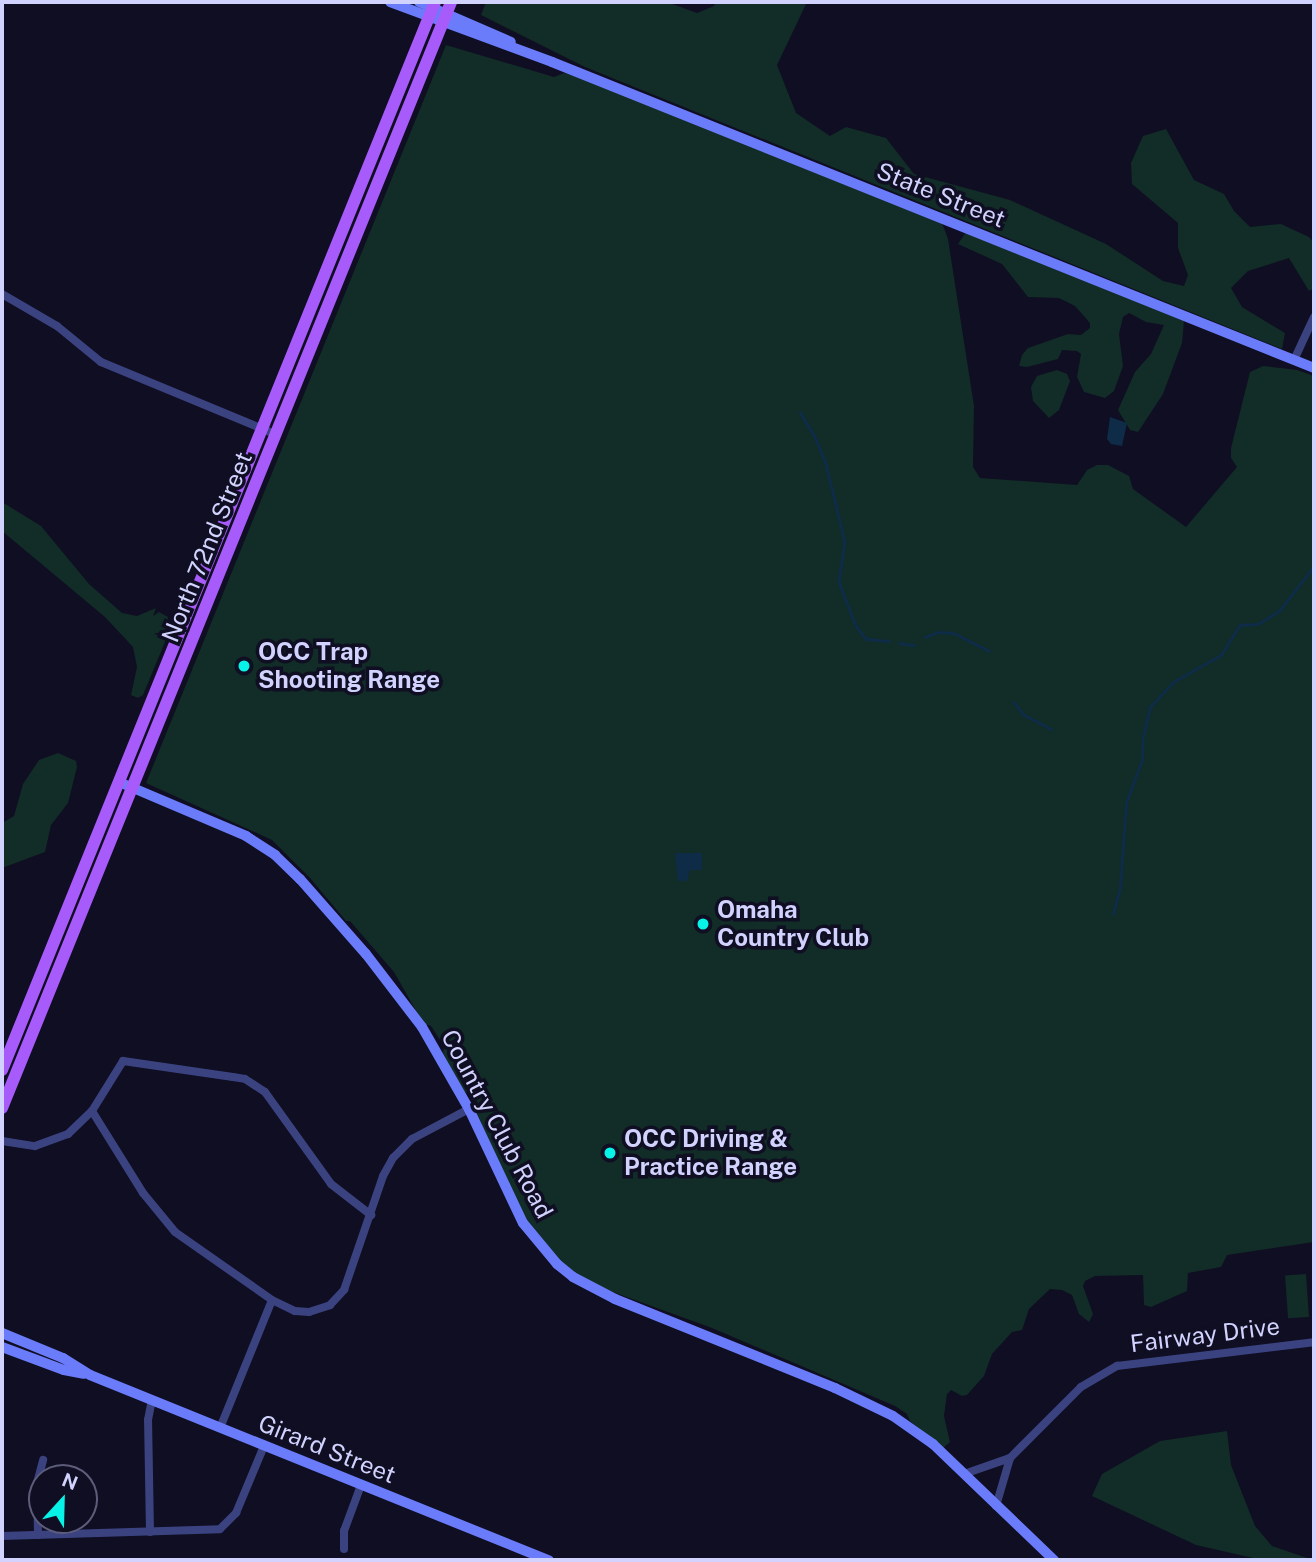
<!DOCTYPE html>
<html>
<head>
<meta charset="utf-8">
<style>
	body { margin:0 }
	#map { position:relative; width:1316px; height:1562px; overflow:hidden; background:#0f0e22; font-family:"Public Sans",sans-serif }
	div>[style] { position:absolute }
	[style*='--x'] { left:calc(var(--x)*1px); top:calc(var(--y)*1px); width:calc(var(--w)*1px); rotate:calc(var(--a)*1deg) }
	.green>* { inset:0; background:#122c27; transform-origin:0 0 }
	.water>* { inset:0; background:#0e2c47 }
	.stream>* { height:2.5px; margin:-1.25px; padding:0 1.25px; transform-origin:1.25px; border-radius:1.25px; background:#0e2c47 }
	.street>* { height:8px; margin:-4px; padding:0 4px; transform-origin:4px; border-radius:4px; background:#3b4280 }
	.secondary>* { height:10px; margin:-5px; padding:0 5px; transform-origin:5px; border-radius:5px; background:#6b7cfb }
	.primary>* { height:12px; margin:-6px; padding:0 6px; transform-origin:6px; border-radius:6px; background:#a75bfa }
	.dots>* { width:19px; height:19px; translate:-50% -50%; box-sizing:border-box; border:4px solid #0f0e22; border-radius:50% }
	span { translate:-50% -50%; white-space:nowrap; text-align:center; line-height:1.15; -webkit-text-stroke:7px #0f0e22; paint-order:stroke }
	.street-label { font-size:24px; color:#d1d2fe }
	.poi-label { font-size:24px; color:#d1d2fe; font-weight:700 }
	.left { translate:0 -50%; text-align:left }
	.frame { position:absolute; inset:0; border:4px solid #d1d2fe; pointer-events:none }
	.north { position:absolute; left:28px; top:1464px; width:70px; height:70px; box-sizing:border-box; background:#0f0e22; border:2px solid #5d5c7a; border-radius:50%; rotate:22deg; font-size:19px; font-weight:700; line-height:28px; text-align:center; color:#d1d2fe }
	.north::after { content:''; display:block; margin:auto; width:24px; height:32px; background:#07f3e8; clip-path:polygon(50% 0,100% 100%,50% 72%,0 100%) }
</style>
</head>
<body>
<div id="map">
	<div class="green">
		<div style="clip-path:polygon(486px 2px,667px 2px,697px 13px,714px 6px,716px 2px,807px 2px,777px 65px,796px 113px,830px 136px,846px 127px,886px 138px,914px 174px,1010px 200px,1106px 244px,1163px 281px,1184px 286px,1188px 275px,1178px 248px,1178px 223px,1132px 184px,1131px 163px,1143px 136px,1166px 129px,1194px 180px,1224px 194px,1234px 211px,1250px 227px,1281px 224px,1309px 237px,1314px 243px,1314px 288px,1309px 291px,1289px 258px,1248px 271px,1231px 288px,1242px 307px,1285px 333px,1282px 349px,585px 67px,481px 15px)"></div>
		<div style="clip-path:polygon(446px 45px,554px 77px,564px 73px,577px 76px,942px 223px,948px 239px,974px 406px,973px 467px,980px 478px,1077px 485px,1087px 470px,1097px 465px,1108px 465px,1129px 476px,1133px 489px,1186px 527px,1237px 467px,1231px 458px,1231px 448px,1250px 372px,1263px 366px,1297px 370px,1314px 376px,1314px 1242px,1227px 1255px,1221px 1267px,1188px 1273px,1187px 1291px,1151px 1307px,1144px 1305px,1143px 1275px,1095px 1276px,1085px 1281px,1083px 1286px,1093px 1314px,1089px 1322px,1079px 1314px,1072px 1295px,1062px 1290px,1050px 1289px,1029px 1309px,1022px 1330px,1012px 1332px,992px 1354px,984px 1376px,967px 1395px,962px 1396px,951px 1390px,947px 1394px,944px 1416px,950px 1442px,943px 1448px,910px 1421px,907px 1414px,895px 1406px,712px 1328px,599px 1287px,570px 1271px,526px 1222px,474px 1107px,476px 1104px,471px 1095px,461px 1090px,443px 1053px,444px 1046px,431px 1026px,423px 1023px,394px 972px,350px 921px,346px 921px,310px 878px,272px 840px,146px 783px)"></div>
		<div style="clip-path:polygon(966px 232px,1184px 321px,1182px 343px,1163px 394px,1138px 432px,1130px 430px,1118px 410px,1135px 372px,1151px 354px,1164px 325px,1146px 322px,1129px 313px,1123px 317px,1119px 334px,1123px 366px,1114px 391px,1105px 398px,1084px 392px,1077px 377px,1081px 354px,1077px 351px,1062px 350px,1058px 359px,1027px 367px,1019px 366px,1022px 355px,1028px 348px,1068px 334px,1081px 335px,1090px 328px,1090px 323px,1075px 306px,1059px 298px,1028px 297px,1002px 264px,958px 244px)"></div>
		<div style="clip-path:polygon(1057px 370px,1067px 374px,1070px 381px,1059px 410px,1049px 418px,1033px 401px,1031px 387px,1037px 376px)"></div>
		<div style="clip-path:polygon(2px 502px,41px 526px,89px 584px,122px 613px,137px 616px,156px 608px,153px 616px,159px 612px,168px 617px,165px 642px,143px 695px,138px 698px,131px 695px,137px 667px,133px 647px,105px 617px,2px 531px)"></div>
		<div style="clip-path:polygon(58px 753px,76px 761px,77px 767px,68px 803px,51px 825px,45px 852px,2px 868px,2px 823px,14px 816px,23px 784px,39px 760px)"></div>
		<div style="left:1306px;top:1274px;width:43px;height:21px;rotate:86deg"></div>
		<div style="clip-path:polygon(1227px 1431px,1231px 1465px,1255px 1526px,1272px 1546px,1313px 1560px,1262px 1560px,1196px 1545px,1092px 1496px,1102px 1474px,1160px 1441px)"></div>
	</div>
	<div class="water">
		<div style="clip-path:polygon(1110px 417px,1127px 423px,1122px 446px,1111px 444px,1107px 439px)"></div>
		<div style="clip-path:polygon(675px 853px,702px 853px,702px 870px,690px 870px,687px 881px,678px 881px)"></div>
	</div>
	<div class="stream">
		<div style="--x:800;--y:412;--w:31;--a:59"></div>
		<div style="--x:816;--y:439;--w:27;--a:68"></div>
		<div style="--x:826;--y:464;--w:80;--a:76.3"></div>
		<div style="--x:845;--y:542;--w:40;--a:98.5"></div>
		<div style="--x:839;--y:582;--w:47;--a:68.9"></div>
		<div style="--x:856;--y:626;--w:16;--a:52"></div>
		<div style="--x:866;--y:639;--w:23;--a:5"></div>
		<div style="--x:925;--y:637;--w:15;--a:-20"></div>
		<div style="--x:939;--y:632;--w:15;--a:4"></div>
		<div style="--x:954;--y:633;--w:39;--a:27"></div>
		<div style="--x:899;--y:643;--w:15;--a:8"></div>
		<div style="--x:1014;--y:702;--w:15;--a:53"></div>
		<div style="--x:1023;--y:714;--w:32;--a:28"></div>
		<div style="--x:1113;--y:914;--w:28;--a:-75"></div>
		<div style="--x:1120;--y:887;--w:84;--a:-85.9"></div>
		<div style="--x:1126;--y:803;--w:46;--a:-69.6"></div>
		<div style="--x:1142;--y:760;--w:23;--a:-88"></div>
		<div style="--x:1143;--y:737;--w:31;--a:-77"></div>
		<div style="--x:1150;--y:707;--w:34;--a:-47"></div>
		<div style="--x:1173;--y:682;--w:55;--a:-29.4"></div>
		<div style="--x:1221;--y:655;--w:36;--a:-58"></div>
		<div style="--x:1240;--y:625;--w:18;--a:-3"></div>
		<div style="--x:1258;--y:624;--w:25;--a:-32"></div>
		<div style="--x:1279;--y:611;--w:57;--a:-52.1"></div>
	</div>
	<div class="street">
		<div style="--x:2;--y:294;--w:64;--a:30.2"></div>
		<div style="--x:57;--y:326;--w:57;--a:39.3"></div>
		<div style="--x:101;--y:362;--w:188;--a:22.5"></div>
		<div style="--x:1294;--y:360;--w:47;--a:-65.1"></div>
		<div style="--x:92;--y:1111;--w:97;--a:58.1"></div>
		<div style="--x:143;--y:1193;--w:50;--a:50.6"></div>
		<div style="--x:175;--y:1232;--w:118;--a:35"></div>
		<div style="--x:272;--y:1300;--w:25;--a:26"></div>
		<div style="--x:295;--y:1311;--w:14;--a:4"></div>
		<div style="--x:309;--y:1312;--w:22;--a:-18"></div>
		<div style="--x:330;--y:1305;--w:21;--a:-47"></div>
		<div style="--x:344;--y:1290;--w:120;--a:-71.1"></div>
		<div style="--x:383;--y:1176;--w:21;--a:-61"></div>
		<div style="--x:393;--y:1158;--w:27;--a:-45"></div>
		<div style="--x:412;--y:1139;--w:64;--a:-27.8"></div>
		<div style="--x:2;--y:1141;--w:33;--a:9"></div>
		<div style="--x:35;--y:1146;--w:35;--a:-20"></div>
		<div style="--x:68;--y:1134;--w:33;--a:-44"></div>
		<div style="--x:92;--y:1111;--w:59;--a:-58.2"></div>
		<div style="--x:123;--y:1061;--w:111;--a:8.3"></div>
		<div style="--x:233;--y:1077;--w:12;--a:9"></div>
		<div style="--x:245;--y:1079;--w:24;--a:33"></div>
		<div style="--x:265;--y:1092;--w:113;--a:54.3"></div>
		<div style="--x:331;--y:1184;--w:51;--a:37.8"></div>
		<div style="--x:220;--y:1428;--w:138;--a:-67.9"></div>
		<div style="--x:964;--y:1474;--w:49;--a:-19.2"></div>
		<div style="--x:1010;--y:1458;--w:100;--a:-45"></div>
		<div style="--x:1081;--y:1387;--w:42;--a:-30.3"></div>
		<div style="--x:1117;--y:1366;--w:198;--a:-6.9"></div>
		<div style="--x:996;--y:1506;--w:50;--a:-73.7"></div>
		<div style="--x:150;--y:1532;--w:112;--a:-91"></div>
		<div style="--x:148;--y:1420;--w:20;--a:-79"></div>
		<div style="--x:38;--y:1535;--w:52;--a:-91.1"></div>
		<div style="--x:37;--y:1483;--w:24;--a:-75"></div>
		<div style="--x:2;--y:1536;--w:218;--a:-1.8"></div>
		<div style="--x:220;--y:1529;--w:23;--a:-45"></div>
		<div style="--x:236;--y:1513;--w:73;--a:-67.3"></div>
		<div style="--x:344;--y:1549;--w:18;--a:-90"></div>
		<div style="--x:344;--y:1531;--w:49;--a:-69.7"></div>
	</div>
	<div class="secondary">
		<div style="--x:390;--y:2;--w:173;--a:20.3"></div>
		<div style="--x:552;--y:62;--w:821;--a:21.88"></div>
		<div style="--x:419;--y:2;--w:100;--a:23.5"></div>
		<div style="--x:119;--y:782;--w:138;--a:23"></div>
		<div style="--x:246;--y:836;--w:35;--a:33"></div>
		<div style="--x:275;--y:855;--w:35;--a:44"></div>
		<div style="--x:300;--y:879;--w:100;--a:48.7"></div>
		<div style="--x:366;--y:954;--w:92;--a:52.5"></div>
		<div style="--x:422;--y:1027;--w:95;--a:60.2"></div>
		<div style="--x:469;--y:1109;--w:126;--a:64.7"></div>
		<div style="--x:523;--y:1223;--w:53;--a:50.3"></div>
		<div style="--x:557;--y:1264;--w:21;--a:39"></div>
		<div style="--x:573;--y:1277;--w:47;--a:27.6"></div>
		<div style="--x:615;--y:1299;--w:237;--a:22"></div>
		<div style="--x:835;--y:1388;--w:64;--a:25.8"></div>
		<div style="--x:893;--y:1416;--w:49;--a:35"></div>
		<div style="--x:933;--y:1444;--w:168;--a:43.8"></div>
		<div style="--x:2;--y:1333;--w:66;--a:22.3"></div>
		<div style="--x:63;--y:1358;--w:32;--a:32"></div>
		<div style="--x:90;--y:1375;--w:495;--a:22"></div>
		<div style="--x:2;--y:1347;--w:66;--a:20.4"></div>
		<div style="--x:64;--y:1370;--w:20;--a:11"></div>
	</div>
	<div class="primary">
		<div style="--x:2;--y:1070;--w:1152;--a:-67.93"></div>
		<div style="--x:2;--y:1108;--w:1194;--a:-67.9"></div>
	</div>
	<div class="dots">
		<div style="left:244px;top:666px;background:#07f3e8"></div>
		<div style="left:703px;top:924px;background:#07f3e8"></div>
		<div style="left:610px;top:1153px;background:#07f3e8"></div>
	</div>
	<div class="street-label">
		<span style="left:941px;top:195px;rotate:22deg">State Street</span>
		<span style="left:207px;top:547px;rotate:-68deg">North 72nd Street</span>
		<span style="left:497px;top:1124px;rotate:62deg">Country Club Road</span>
		<span style="left:1205px;top:1335px;rotate:-7deg">Fairway Drive</span>
		<span style="left:327px;top:1449px;rotate:22deg">Girard Street</span>
	</div>
	<div class="poi-label">
		<span class="left" style="left:258px;top:666px">OCC Trap<br>Shooting Range</span>
		<span class="left" style="left:717px;top:924px">Omaha<br>Country Club</span>
		<span class="left" style="left:624px;top:1153px">OCC Driving &amp;<br>Practice Range</span>
	</div>
	<div class="frame"></div>
	<div class="north">N</div>
</div>
</body>
</html>
